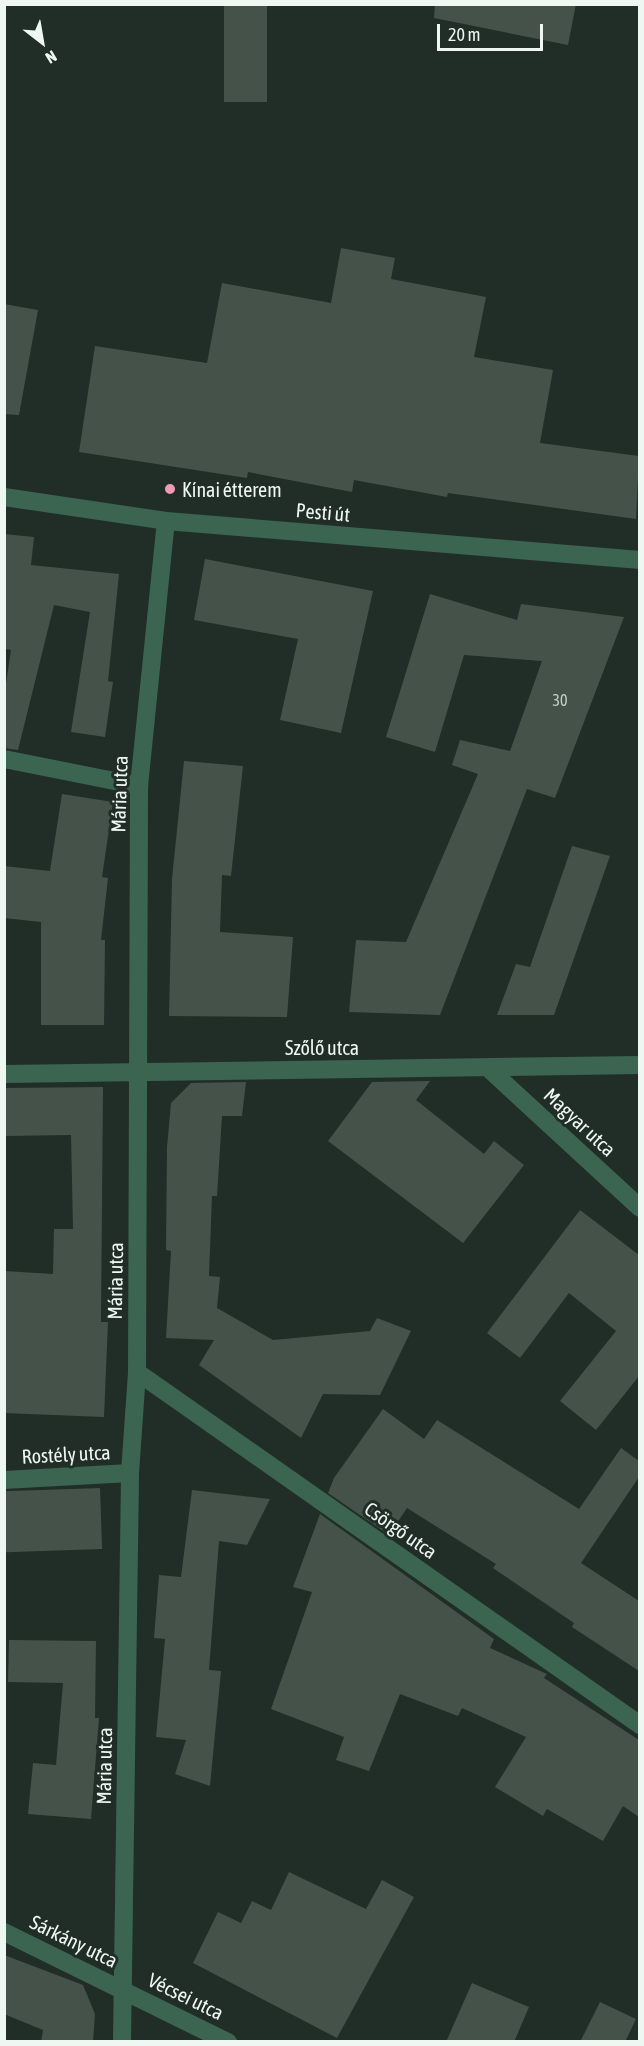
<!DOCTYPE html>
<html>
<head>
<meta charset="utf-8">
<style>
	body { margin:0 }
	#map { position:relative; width:644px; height:2046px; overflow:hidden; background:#212e27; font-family:"Asap Condensed",sans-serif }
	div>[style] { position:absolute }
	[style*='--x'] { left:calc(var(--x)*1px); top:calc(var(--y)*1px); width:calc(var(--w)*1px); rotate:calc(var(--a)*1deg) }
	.building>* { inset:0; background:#44524a; transform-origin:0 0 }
	.street>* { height:18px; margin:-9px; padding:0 9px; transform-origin:9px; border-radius:9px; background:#3b6550 }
	.dots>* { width:16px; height:16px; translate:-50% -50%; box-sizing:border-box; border:3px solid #212e27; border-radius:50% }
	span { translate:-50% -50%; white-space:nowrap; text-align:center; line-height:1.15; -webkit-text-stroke:6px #212e27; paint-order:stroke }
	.number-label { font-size:16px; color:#c4cec8 }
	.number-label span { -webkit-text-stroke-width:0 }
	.poi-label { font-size:20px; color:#eff7f2 }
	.left { translate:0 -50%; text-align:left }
	.street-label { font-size:20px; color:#eff7f2 }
	.frame { position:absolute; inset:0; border:6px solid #eff7f2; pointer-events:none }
	.north { position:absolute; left:12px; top:12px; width:60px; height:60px; -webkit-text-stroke:4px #212e27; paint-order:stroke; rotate:149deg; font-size:16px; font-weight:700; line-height:24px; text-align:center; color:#eff7f2 }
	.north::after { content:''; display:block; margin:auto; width:21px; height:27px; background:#eff7f2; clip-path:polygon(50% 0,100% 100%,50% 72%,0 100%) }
	.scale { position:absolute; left:437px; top:24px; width:106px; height:27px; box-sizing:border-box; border:3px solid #eff7f2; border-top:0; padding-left:8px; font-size:18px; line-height:21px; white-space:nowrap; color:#eff7f2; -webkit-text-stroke:4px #212e27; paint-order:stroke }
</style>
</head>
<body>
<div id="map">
	<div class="building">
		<div style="left:224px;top:4px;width:43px;height:98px"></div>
		<div style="clip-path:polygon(435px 4px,576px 4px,568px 45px,434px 18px)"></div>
		<div style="clip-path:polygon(341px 248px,395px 258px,391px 279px,486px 297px,474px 357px,553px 370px,540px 443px,639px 456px,636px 519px,448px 493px,447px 497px,354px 480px,352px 492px,248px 472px,247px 478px,79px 452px,95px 346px,207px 363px,222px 283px,331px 303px)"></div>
		<div style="clip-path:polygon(4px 304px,38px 310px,19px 415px,4px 414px)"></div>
		<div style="clip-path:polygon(4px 534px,34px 537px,31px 565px,119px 574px,108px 681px,113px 682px,105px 737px,71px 732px,90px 612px,54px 605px,18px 750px,4px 748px,4px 697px,11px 650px,4px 649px)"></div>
		<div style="clip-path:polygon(205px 559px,373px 591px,341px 733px,280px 720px,298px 639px,194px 620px)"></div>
		<div style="clip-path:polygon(430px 594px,517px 620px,521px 604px,624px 617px,555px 798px,527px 789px,440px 1015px,349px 1012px,356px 940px,406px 942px,478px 774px,452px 765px,460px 740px,510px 751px,542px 661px,464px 655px,435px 752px,386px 737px)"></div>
		<div style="clip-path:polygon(184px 761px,243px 766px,231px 876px,222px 875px,220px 932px,293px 937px,287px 1017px,169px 1016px,172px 879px)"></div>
		<div style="clip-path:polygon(62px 794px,113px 802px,102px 877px,108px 878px,101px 940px,105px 940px,104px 1025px,41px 1025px,41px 922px,4px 918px,4px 866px,50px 871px)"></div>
		<div style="clip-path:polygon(572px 846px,610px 856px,554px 1015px,497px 1015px,516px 964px,530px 967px)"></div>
		<div style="clip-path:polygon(430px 1081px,416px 1100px,484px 1154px,494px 1141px,524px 1165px,463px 1243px,328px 1141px,372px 1082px)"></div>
		<div style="clip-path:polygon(246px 1082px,242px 1116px,222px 1116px,217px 1196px,212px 1196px,209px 1276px,220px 1277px,217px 1308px,273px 1340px,370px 1331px,377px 1318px,411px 1331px,380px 1395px,323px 1394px,301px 1438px,199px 1365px,214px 1340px,166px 1338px,171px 1251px,166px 1250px,167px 1147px,171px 1103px,191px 1083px)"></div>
		<div style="clip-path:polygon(103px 1087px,101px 1322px,108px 1322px,104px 1417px,4px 1413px,4px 1271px,53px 1274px,54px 1229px,73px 1229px,71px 1135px,6px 1136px,6px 1088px)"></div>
		<div style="clip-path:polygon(580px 1210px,639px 1255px,639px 1376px,596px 1430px,560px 1401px,616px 1331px,569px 1293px,520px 1358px,487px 1333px)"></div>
		<div style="clip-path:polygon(383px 1409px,424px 1439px,437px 1420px,579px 1509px,621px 1448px,639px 1461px,639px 1477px,581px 1563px,639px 1601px,639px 1671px,572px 1627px,574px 1623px,493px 1568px,496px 1564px,407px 1508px,389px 1535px,328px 1493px,334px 1478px)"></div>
		<div style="left:100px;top:1488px;width:61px;height:96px;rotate:88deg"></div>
		<div style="clip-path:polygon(192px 1490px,270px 1499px,247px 1545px,219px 1541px,209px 1670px,221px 1671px,210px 1786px,175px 1774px,186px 1740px,156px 1737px,165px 1639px,154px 1638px,159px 1575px,181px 1577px)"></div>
		<div style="clip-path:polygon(320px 1514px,494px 1639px,490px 1648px,547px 1674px,544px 1678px,639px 1740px,639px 1817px,623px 1806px,603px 1841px,547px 1809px,543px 1816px,495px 1787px,526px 1737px,462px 1708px,458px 1716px,400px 1694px,369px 1771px,336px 1760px,344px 1737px,271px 1709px,312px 1592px,293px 1587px)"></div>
		<div style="clip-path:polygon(9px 1640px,96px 1641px,95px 1718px,99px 1718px,91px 1819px,28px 1814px,33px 1763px,56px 1765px,63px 1683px,8px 1682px)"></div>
		<div style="clip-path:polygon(289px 1872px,366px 1909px,382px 1880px,414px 1897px,337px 2038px,193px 1963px,218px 1912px,241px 1923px,252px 1901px,271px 1910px)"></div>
		<div style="clip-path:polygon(4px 1955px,83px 1985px,95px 2014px,93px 2042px,41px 2042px,43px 2030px,4px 2014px)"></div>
		<div style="clip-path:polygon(472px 1983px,529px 2007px,514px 2042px,446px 2042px)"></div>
		<div style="clip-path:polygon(600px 2002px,636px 2019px,625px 2042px,580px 2042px)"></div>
	</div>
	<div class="street">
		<div style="--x:4;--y:497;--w:164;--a:8.4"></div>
		<div style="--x:166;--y:521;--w:476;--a:4.7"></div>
		<div style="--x:4;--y:759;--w:138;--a:11.3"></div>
		<div style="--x:489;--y:1069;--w:205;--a:42.6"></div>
		<div style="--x:4;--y:1074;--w:636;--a:-0.81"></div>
		<div style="--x:137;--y:1372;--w:615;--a:35.06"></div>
		<div style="--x:4;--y:1480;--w:126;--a:-3.2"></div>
		<div style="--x:4;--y:1932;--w:250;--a:26.2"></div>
		<div style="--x:122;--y:2042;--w:569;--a:-89.19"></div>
		<div style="--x:130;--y:1473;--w:101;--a:-86"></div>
		<div style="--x:137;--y:1372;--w:586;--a:-89.8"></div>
		<div style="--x:139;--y:786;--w:266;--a:-84.2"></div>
	</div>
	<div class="dots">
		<div style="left:170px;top:489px;background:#f09ab7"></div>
	</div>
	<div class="number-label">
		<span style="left:560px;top:700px">30</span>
	</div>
	<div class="poi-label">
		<span class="left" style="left:182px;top:489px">Kínai étterem</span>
	</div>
	<div class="street-label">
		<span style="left:323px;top:512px;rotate:5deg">Pesti út</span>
		<span style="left:119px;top:794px;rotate:-88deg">Mária utca</span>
		<span style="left:322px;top:1047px">Szőlő utca</span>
		<span style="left:580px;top:1122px;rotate:43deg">Magyar utca</span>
		<span style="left:115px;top:1281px;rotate:-89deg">Mária utca</span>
		<span style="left:66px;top:1454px;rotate:-3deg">Rostély utca</span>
		<span style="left:401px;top:1530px;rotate:35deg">Csörgő utca</span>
		<span style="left:104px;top:1766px;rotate:-89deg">Mária utca</span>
		<span style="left:74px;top:1941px;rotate:26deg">Sárkány utca</span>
		<span style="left:186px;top:1996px;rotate:26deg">Vécsei utca</span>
	</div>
	<div class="frame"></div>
	<div class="north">N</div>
	<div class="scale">20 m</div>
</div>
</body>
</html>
